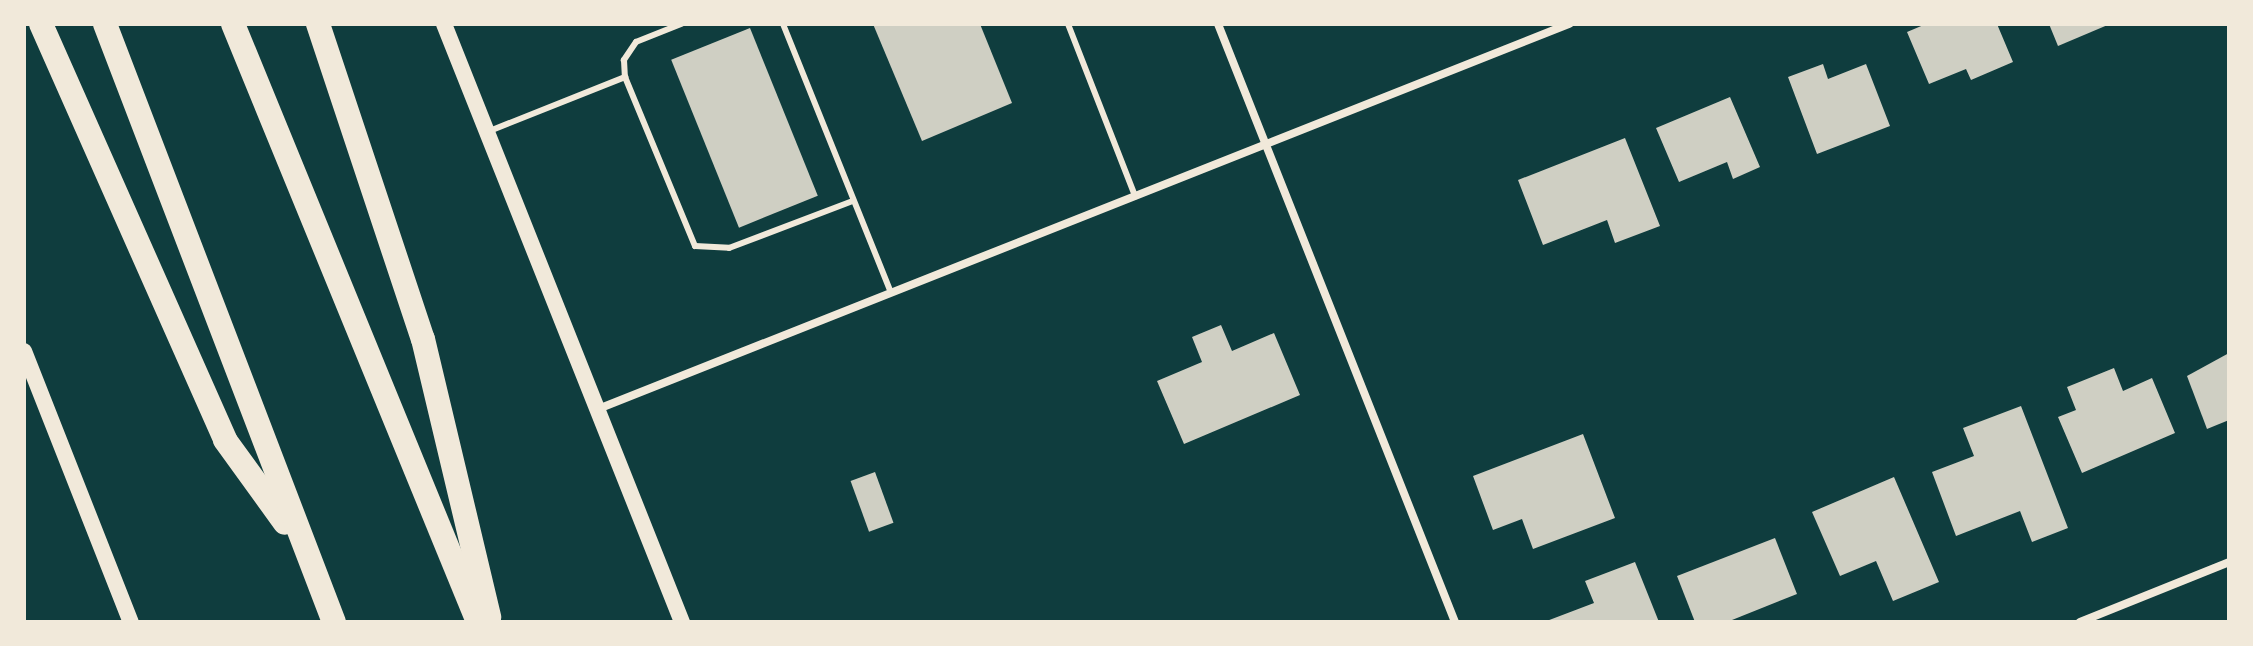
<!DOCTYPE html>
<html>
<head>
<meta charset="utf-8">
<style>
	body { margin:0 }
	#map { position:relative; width:2253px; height:646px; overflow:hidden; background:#0f3d3e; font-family:Poppins,sans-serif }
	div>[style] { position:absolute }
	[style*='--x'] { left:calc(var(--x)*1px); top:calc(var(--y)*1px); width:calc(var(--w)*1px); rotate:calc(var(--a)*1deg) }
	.building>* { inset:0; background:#cfcfc3; transform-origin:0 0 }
	.service>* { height:6px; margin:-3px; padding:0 3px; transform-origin:3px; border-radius:3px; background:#f1e9da }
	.minor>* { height:8px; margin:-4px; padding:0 4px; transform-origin:4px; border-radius:4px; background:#f1e9da }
	.secondary>* { height:16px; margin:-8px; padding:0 8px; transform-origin:8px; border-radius:8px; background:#f1e9da }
	.motorway>* { height:24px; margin:-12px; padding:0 12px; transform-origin:12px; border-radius:12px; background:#f1e9da }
	span { translate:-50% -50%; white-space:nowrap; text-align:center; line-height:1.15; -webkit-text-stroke:8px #f1e9da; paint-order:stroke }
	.frame { position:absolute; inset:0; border:26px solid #f1e9da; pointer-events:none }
</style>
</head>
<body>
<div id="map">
	<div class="building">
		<div style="clip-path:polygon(873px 24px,980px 24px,1012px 103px,922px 141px)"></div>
		<div style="clip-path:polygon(1926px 24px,1997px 24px,2013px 62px,1971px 80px,1966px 69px,1929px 84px,1907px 32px)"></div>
		<div style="clip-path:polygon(2049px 24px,2110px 24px,2058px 46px)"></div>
		<div style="left:750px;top:28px;width:181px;height:85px;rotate:68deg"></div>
		<div style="clip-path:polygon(1823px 64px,1828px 79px,1866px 64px,1890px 126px,1817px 154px,1788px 77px)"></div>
		<div style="clip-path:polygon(1730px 97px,1760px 167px,1733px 179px,1727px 162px,1679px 182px,1656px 128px)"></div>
		<div style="clip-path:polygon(1625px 138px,1660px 226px,1615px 243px,1607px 220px,1543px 245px,1518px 180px)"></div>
		<div style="clip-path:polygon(1221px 325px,1232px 351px,1274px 333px,1300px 395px,1184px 444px,1157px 381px,1202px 362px,1192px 337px)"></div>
		<div style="clip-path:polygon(2229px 353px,2229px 420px,2207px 429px,2187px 376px)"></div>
		<div style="clip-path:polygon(2114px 368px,2123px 391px,2152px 378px,2175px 433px,2082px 473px,2058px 417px,2076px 410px,2067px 387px)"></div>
		<div style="clip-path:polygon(2021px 406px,2068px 528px,2032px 542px,2020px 511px,1956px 536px,1932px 472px,1974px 456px,1963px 428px)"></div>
		<div style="clip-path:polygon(1583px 434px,1615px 518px,1533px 549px,1522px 519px,1493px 530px,1473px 476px)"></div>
		<div style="left:875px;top:472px;width:54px;height:26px;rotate:70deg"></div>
		<div style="clip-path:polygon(1894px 477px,1939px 582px,1893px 601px,1876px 561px,1840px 576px,1812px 512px)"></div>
		<div style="clip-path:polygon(1775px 538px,1797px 594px,1727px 622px,1695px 622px,1677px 576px)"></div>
		<div style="clip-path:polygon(1635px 562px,1659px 622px,1544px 622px,1594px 603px,1585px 581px)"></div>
	</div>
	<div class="service">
		<div style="--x:681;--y:24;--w:48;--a:158.2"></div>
		<div style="--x:636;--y:42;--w:22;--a:124"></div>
		<div style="--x:624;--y:60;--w:17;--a:87"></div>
		<div style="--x:625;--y:77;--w:183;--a:67.5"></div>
		<div style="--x:695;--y:246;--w:34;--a:3"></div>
		<div style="--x:729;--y:248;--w:133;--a:-20.8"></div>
		<div style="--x:783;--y:24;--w:290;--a:68.1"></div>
		<div style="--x:1068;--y:24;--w:185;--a:68.7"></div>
		<div style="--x:487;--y:132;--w:149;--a:-21.7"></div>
	</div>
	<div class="minor">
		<div style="--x:1218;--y:24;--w:643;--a:68.38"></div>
		<div style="--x:598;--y:409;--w:1045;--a:-21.63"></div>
		<div style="--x:2080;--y:622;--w:161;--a:-21.9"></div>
	</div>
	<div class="secondary">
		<div style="--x:444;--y:24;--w:644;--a:68.3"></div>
		<div style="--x:24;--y:351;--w:291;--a:68.5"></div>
	</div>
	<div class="motorway">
		<div style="--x:41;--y:24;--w:455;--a:66.1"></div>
		<div style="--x:225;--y:440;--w:102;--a:54.1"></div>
		<div style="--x:105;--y:24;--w:640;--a:69.05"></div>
		<div style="--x:233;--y:24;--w:646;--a:67.72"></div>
		<div style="--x:318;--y:24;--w:332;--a:71.6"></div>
		<div style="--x:423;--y:339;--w:286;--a:76.6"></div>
	</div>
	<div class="frame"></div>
</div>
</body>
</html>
